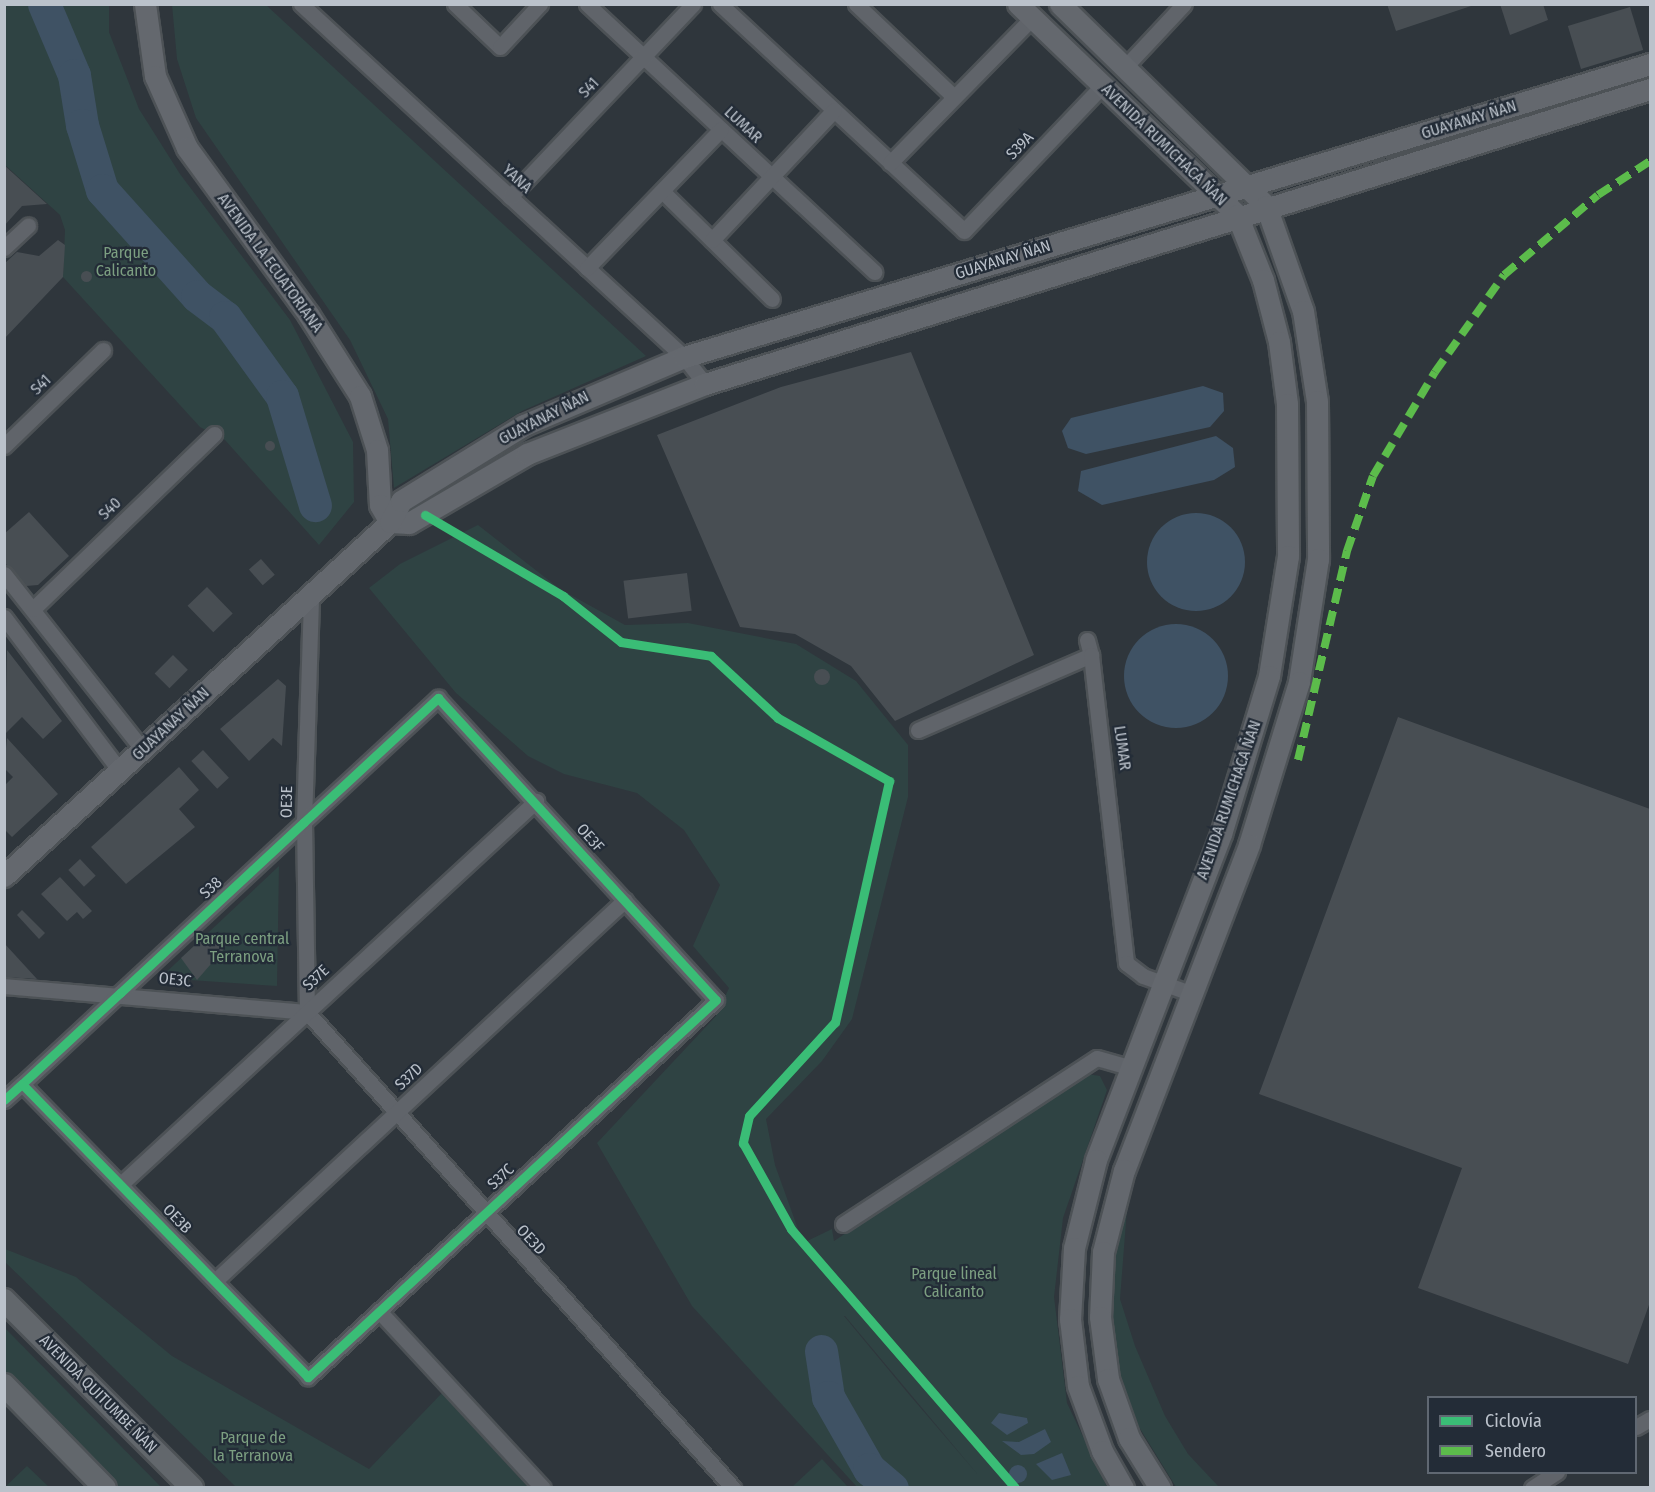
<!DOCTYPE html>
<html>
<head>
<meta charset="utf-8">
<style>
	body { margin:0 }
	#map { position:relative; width:1655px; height:1492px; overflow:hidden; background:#2f363c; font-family:"Fira Sans Condensed",sans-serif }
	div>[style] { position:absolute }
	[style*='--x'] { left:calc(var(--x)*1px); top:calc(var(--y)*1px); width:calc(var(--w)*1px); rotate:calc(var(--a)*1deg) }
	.green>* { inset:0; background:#2f4343 }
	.water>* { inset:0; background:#3f5264 }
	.round { border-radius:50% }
	.river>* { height:33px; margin:-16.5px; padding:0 16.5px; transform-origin:16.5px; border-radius:16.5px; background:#3f5264 }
	.building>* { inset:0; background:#484e53; transform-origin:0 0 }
	.roads { filter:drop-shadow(2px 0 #4d5256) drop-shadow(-2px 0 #4d5256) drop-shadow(0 2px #4d5256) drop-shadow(0 -2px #4d5256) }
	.street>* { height:15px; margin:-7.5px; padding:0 7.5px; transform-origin:7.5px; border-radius:7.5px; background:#60646a }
	.secondary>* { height:21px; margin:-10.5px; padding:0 10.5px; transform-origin:10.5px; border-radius:10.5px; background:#64686e }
	.primary>* { height:22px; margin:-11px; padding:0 11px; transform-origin:11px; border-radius:11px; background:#62676c }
	.quiet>* { height:8px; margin-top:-4px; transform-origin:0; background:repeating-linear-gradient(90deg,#5cbc4b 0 15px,transparent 0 23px) }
	.cycleway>* { height:9px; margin:-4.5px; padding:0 4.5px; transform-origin:4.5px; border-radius:4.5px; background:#3abd76 }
	span { translate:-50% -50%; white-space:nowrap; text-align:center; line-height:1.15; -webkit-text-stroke:4.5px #232c37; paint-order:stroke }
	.street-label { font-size:16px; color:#bbc2cb }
	.park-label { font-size:16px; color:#7c9f81 }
	.frame { position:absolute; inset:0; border:6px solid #bbc2cb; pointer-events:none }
	.legend { position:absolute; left:1427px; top:1396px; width:210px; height:78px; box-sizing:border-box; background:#232c37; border:2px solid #606872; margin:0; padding:8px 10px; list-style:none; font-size:18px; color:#bbc2cb }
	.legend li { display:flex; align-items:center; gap:12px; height:30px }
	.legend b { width:30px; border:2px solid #606872 }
</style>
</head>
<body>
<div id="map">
	<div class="green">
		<div style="clip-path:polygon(5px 5px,109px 5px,109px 32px,139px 109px,180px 174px,290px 320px,353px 442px,354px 502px,319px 545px,225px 440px,200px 427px,63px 277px,65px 230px,60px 215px,5px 165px)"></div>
		<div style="clip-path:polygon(172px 5px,266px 5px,646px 356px,522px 411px,394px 488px,388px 419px,350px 340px,196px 118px,177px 59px)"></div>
		<div style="clip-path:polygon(evenodd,478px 525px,560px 589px,625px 625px,688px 623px,796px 644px,856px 681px,908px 745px,908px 797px,852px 1019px,822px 1061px,766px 1119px,775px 1165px,803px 1243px,832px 1229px,834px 1241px,1087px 1074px,1100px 1076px,1107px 1090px,1063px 1218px,1054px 1297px,1067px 1403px,1107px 1487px,857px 1487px,692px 1306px,597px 1143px,716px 1016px,729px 988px,693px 946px,720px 885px,684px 830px,637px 793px,564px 774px,528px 756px,456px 693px,369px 588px,400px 564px,478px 525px,844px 1316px,845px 1316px,979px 1476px,907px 1392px,844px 1316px)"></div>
		<div style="clip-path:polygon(279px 866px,277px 986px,160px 978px,193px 947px)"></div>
		<div style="clip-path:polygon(1127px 1209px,1120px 1299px,1135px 1346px,1165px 1416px,1188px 1454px,1219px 1487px,1176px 1487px,1139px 1427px,1118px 1370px,1111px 1304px,1117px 1233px)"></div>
		<div style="clip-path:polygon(5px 1249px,76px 1277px,172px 1356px,369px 1469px,442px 1393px,528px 1487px,236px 1487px,5px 1262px)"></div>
		<div style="clip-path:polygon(4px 1327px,161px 1487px,117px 1487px,5px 1376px)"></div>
		<div style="clip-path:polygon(822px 1459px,848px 1487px,792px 1487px)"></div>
		<div style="clip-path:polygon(27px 1466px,49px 1487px,5px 1487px)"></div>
	</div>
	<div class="water">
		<div style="clip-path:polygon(1203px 386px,1223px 393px,1224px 411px,1210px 427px,1086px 454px,1068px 448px,1062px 431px,1071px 418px)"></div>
		<div style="clip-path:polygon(1216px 436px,1233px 448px,1235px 467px,1214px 480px,1102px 505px,1078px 491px,1081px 471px)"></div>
		<div class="round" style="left:1147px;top:513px;width:98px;height:98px"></div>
		<div class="round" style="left:1124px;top:624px;width:104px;height:104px"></div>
		<div style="clip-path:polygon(999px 1413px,1027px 1418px,1028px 1423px,1007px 1435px,991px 1423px)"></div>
		<div style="clip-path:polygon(1045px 1429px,1051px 1442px,1034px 1454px,1021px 1455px,1002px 1441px,1019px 1442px)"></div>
		<div style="clip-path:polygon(1062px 1453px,1071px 1475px,1052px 1480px,1036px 1464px)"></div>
		<div class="round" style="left:1009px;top:1465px;width:18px;height:18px"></div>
	</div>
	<div class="river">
		<div style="--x:44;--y:4;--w:77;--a:67.1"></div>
		<div style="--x:74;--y:75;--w:51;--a:80.9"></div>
		<div style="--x:82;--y:125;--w:68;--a:72.9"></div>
		<div style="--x:102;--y:190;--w:142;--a:48.1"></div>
		<div style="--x:197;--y:296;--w:35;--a:37"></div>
		<div style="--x:225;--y:317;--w:97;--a:54.2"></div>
		<div style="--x:282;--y:396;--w:114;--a:73.2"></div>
		<div style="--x:821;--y:1351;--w:47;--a:81.3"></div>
		<div style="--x:828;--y:1397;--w:83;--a:60.3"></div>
		<div style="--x:869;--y:1469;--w:30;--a:40"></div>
	</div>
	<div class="building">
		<div style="clip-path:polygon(1387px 4px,1474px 4px,1474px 5px,1396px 31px)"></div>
		<div style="clip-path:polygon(1500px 4px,1543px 4px,1548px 20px,1510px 35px)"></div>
		<div style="left:1630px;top:7px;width:45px;height:65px;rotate:73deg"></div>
		<div style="clip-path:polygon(4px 165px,47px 204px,22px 206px,4px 226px)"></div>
		<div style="clip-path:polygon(58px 240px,65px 245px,63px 277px,4px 339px,4px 264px,17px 252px,39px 256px)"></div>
		<div class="round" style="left:80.5px;top:270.5px;width:11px;height:11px"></div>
		<div style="clip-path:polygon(911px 352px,1034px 655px,895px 721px,851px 666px,795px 634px,740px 627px,657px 435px,781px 387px)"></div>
		<div class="round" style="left:265px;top:441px;width:10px;height:10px"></div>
		<div style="clip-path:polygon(29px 512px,69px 556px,38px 585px,26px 586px,4px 562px,4px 534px)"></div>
		<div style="left:261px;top:559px;width:21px;height:16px;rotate:49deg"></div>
		<div style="left:687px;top:573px;width:38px;height:64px;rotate:83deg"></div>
		<div style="left:207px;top:587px;width:37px;height:27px;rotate:46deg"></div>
		<div style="clip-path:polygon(7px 650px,62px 721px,43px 739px,22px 717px,5px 734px)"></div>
		<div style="left:173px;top:655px;width:21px;height:26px;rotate:45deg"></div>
		<div class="round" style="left:814px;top:669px;width:16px;height:16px"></div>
		<div style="clip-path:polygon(278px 679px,286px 686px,282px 746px,273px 738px,249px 761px,220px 729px)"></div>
		<div style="clip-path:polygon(1398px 717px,1650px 809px,1650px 1302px,1628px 1364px,1418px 1288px,1462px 1168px,1259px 1094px)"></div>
		<div style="clip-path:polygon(7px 738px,58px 794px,12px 837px,4px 829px,4px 786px,13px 777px,4px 768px)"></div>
		<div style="left:203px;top:750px;width:38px;height:16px;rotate:47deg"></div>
		<div style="clip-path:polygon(179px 767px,199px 790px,179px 809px,195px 827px,126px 884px,91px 847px)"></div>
		<div style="left:80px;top:859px;width:23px;height:16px;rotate:47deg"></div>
		<div style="clip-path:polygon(60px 877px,92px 911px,83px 919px,77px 912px,67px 921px,41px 894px)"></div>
		<div style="clip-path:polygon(22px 910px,45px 933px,39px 939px,17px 915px)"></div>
		<div style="clip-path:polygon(207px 934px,224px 949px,197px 980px,181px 958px)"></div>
		<div style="clip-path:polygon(4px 943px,37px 979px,4px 977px)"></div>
	</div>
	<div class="roads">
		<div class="street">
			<div style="--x:301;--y:4;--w:521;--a:42.67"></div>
			<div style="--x:684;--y:357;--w:34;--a:52"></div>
			<div style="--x:455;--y:4;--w:62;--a:43.7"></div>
			<div style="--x:500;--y:47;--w:59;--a:-47.1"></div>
			<div style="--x:587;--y:4;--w:393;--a:43"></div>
			<div style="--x:720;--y:4;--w:333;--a:42.9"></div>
			<div style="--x:964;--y:231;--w:202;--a:-46.4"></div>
			<div style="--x:856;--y:4;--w:135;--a:43.5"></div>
			<div style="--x:1125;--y:67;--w:86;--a:-46.9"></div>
			<div style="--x:890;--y:163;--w:203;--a:-45.6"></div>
			<div style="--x:662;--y:191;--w:154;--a:44.5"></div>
			<div style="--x:510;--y:197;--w:266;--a:-46.5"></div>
			<div style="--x:712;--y:240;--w:178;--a:-46.8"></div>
			<div style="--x:4;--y:248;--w:33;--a:-43"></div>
			<div style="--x:587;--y:268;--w:193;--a:-46"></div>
			<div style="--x:4;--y:446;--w:138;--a:-44.1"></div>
			<div style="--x:4;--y:574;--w:224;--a:51.7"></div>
			<div style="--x:33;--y:609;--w:252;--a:-44"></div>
			<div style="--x:4;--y:617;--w:193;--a:53"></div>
			<div style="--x:1087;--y:640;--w:16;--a:75"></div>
			<div style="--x:918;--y:730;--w:189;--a:-23.4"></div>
			<div style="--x:1091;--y:655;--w:310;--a:83.5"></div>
			<div style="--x:1126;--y:963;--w:21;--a:37"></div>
			<div style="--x:1143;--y:976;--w:50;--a:19.9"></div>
			<div style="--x:4;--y:986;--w:304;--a:4.9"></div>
			<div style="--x:307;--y:1012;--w:639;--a:48.17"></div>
			<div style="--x:307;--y:1012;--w:190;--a:-90.9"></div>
			<div style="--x:304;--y:822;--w:228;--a:-88.2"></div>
			<div style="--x:4;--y:1100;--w:24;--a:-42"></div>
			<div style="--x:22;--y:1084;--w:134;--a:-42.9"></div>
			<div style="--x:120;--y:993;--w:251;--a:-42.9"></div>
			<div style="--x:304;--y:822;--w:183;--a:-42.8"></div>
			<div style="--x:438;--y:698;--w:410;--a:47.4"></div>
			<div style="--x:716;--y:1000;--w:556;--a:137.26"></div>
			<div style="--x:308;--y:1377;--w:409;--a:-134.3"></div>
			<div style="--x:121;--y:1184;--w:565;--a:-42.7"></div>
			<div style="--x:843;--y:1224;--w:303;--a:-33.2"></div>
			<div style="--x:1097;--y:1058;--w:32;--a:16"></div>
			<div style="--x:216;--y:1280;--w:558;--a:-42.9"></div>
			<div style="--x:379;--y:1311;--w:241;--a:47.2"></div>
			<div style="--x:1636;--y:1427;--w:16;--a:-30"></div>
			<div style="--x:1532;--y:1488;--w:30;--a:-33"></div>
		</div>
		<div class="secondary">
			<div style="--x:145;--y:4;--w:73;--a:82.1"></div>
			<div style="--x:155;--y:76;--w:79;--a:66"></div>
			<div style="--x:187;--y:148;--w:205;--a:53.9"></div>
			<div style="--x:308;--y:314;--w:97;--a:57.6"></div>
			<div style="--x:360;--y:396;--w:57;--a:72.5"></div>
			<div style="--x:377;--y:450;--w:55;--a:86.9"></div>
			<div style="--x:380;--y:505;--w:20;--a:60"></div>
			<div style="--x:1018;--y:4;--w:304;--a:43.9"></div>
			<div style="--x:1237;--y:215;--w:70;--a:68.2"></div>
			<div style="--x:1263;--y:280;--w:64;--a:75.5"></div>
			<div style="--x:1279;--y:342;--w:63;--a:82.6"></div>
			<div style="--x:1287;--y:404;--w:152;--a:89.6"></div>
			<div style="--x:1288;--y:556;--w:121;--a:99"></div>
			<div style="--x:1269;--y:676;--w:165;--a:106.9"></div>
			<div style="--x:1221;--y:834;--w:349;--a:111"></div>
			<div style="--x:1096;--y:1160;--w:91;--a:104"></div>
			<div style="--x:1074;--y:1248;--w:71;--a:93.2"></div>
			<div style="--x:1070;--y:1319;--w:67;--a:83.2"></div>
			<div style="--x:1078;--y:1386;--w:69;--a:69.7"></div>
			<div style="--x:1102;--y:1451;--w:43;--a:60.4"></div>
			<div style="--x:1060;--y:4;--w:289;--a:44.4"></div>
			<div style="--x:1266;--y:206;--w:111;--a:70.6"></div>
			<div style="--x:1303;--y:311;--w:91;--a:81.2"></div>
			<div style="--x:1317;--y:401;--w:158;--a:89.6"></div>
			<div style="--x:1318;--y:559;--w:124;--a:98.8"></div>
			<div style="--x:1299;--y:682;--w:170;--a:107.1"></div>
			<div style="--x:1249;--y:845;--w:348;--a:111"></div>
			<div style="--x:1124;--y:1170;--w:85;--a:104.4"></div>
			<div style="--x:1103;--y:1252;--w:65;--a:92.6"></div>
			<div style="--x:1100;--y:1317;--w:63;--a:82.6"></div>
			<div style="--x:1108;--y:1379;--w:63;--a:70.4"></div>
			<div style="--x:1129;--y:1438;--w:59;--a:58.2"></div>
			<div style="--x:390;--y:522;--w:19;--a:3"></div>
			<div style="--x:409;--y:523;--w:137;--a:-30.3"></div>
			<div style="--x:527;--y:454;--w:191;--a:-21.5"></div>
			<div style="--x:705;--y:384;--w:990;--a:-17.34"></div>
			<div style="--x:4;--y:876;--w:524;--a:-42.52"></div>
			<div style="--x:390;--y:522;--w:24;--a:-62"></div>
			<div style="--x:401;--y:501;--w:145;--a:-31.7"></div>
			<div style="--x:524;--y:425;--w:174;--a:-23"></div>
			<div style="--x:684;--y:357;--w:1009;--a:-16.87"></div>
		</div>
		<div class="primary">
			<div style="--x:4;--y:1300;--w:266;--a:45"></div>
			<div style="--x:4;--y:1385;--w:144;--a:45.6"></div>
		</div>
	</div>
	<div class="quiet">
		<div style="--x:1298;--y:760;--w:215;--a:-76.8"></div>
		<div style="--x:1347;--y:551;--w:79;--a:-70.9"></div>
		<div style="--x:1373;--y:476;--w:121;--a:-59.2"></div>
		<div style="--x:1435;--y:372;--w:119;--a:-54.6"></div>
		<div style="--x:1504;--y:275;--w:123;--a:-40.4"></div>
		<div style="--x:1598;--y:195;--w:62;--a:-33.2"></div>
	</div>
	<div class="cycleway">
		<div style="--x:425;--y:515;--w:160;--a:30.4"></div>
		<div style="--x:563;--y:596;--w:74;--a:38.4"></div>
		<div style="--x:621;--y:642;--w:91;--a:8.8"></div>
		<div style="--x:711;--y:656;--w:91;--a:42.8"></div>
		<div style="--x:778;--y:718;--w:128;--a:29.6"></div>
		<div style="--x:889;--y:781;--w:247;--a:102.6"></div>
		<div style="--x:835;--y:1022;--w:127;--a:132.5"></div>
		<div style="--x:749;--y:1116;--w:28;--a:103"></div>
		<div style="--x:743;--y:1143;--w:98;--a:60.8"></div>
		<div style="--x:791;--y:1229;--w:342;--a:49.1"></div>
		<div style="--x:4;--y:1100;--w:24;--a:-42"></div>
		<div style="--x:22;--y:1084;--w:134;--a:-42.9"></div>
		<div style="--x:120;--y:993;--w:251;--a:-42.9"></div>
		<div style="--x:304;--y:822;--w:183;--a:-42.8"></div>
		<div style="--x:438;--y:698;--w:410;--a:47.4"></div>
		<div style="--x:716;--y:1000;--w:556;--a:137.26"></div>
		<div style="--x:308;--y:1377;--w:409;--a:-134.3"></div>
	</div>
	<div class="street-label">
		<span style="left:589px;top:88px;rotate:-46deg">S41</span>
		<span style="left:1469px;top:120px;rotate:-17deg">GUAYANAY ÑAN</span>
		<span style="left:743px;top:125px;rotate:43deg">LUMAR</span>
		<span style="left:1164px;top:145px;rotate:44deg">AVENIDA RUMICHACA ÑAN</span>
		<span style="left:1020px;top:146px;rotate:-46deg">S39A</span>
		<span style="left:517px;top:179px;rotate:43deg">YANA</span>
		<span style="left:1003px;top:260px;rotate:-17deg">GUAYANAY ÑAN</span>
		<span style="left:270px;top:263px;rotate:54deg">AVENIDA LA ECUATORIANA</span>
		<span style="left:41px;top:385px;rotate:-44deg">S41</span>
		<span style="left:544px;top:418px;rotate:-27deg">GUAYANAY ÑAN</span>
		<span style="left:110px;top:509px;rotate:-44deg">S40</span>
		<span style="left:171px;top:724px;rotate:-43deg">GUAYANAY ÑAN</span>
		<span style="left:1122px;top:748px;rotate:82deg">LUMAR</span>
		<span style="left:1229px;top:800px;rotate:-71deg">AVENIDA RUMICHACA ÑAN</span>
		<span style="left:287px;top:802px;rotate:-89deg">OE3E</span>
		<span style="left:590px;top:838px;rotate:48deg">OE3F</span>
		<span style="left:211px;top:888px;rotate:-43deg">S38</span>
		<span style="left:316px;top:978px;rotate:-43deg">S37E</span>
		<span style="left:175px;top:980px;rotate:6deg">OE3C</span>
		<span style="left:409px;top:1077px;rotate:-43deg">S37D</span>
		<span style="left:501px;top:1177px;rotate:-43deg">S37C</span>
		<span style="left:177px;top:1219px;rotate:46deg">OE3B</span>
		<span style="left:531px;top:1240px;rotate:47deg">OE3D</span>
		<span style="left:98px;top:1394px;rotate:45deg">AVENIDA QUITUMBE ÑAN</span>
	</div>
	<div class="park-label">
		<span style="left:126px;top:262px">Parque<br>Calicanto</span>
		<span style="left:242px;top:948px">Parque central<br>Terranova</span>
		<span style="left:954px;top:1283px">Parque lineal<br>Calicanto</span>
		<span style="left:253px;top:1447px">Parque de<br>la Terranova</span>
	</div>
	<div class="frame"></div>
	<ul class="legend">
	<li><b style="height:8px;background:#3abd76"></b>Ciclovía</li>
	<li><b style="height:8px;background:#5cbc4b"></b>Sendero</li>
	</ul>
</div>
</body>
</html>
